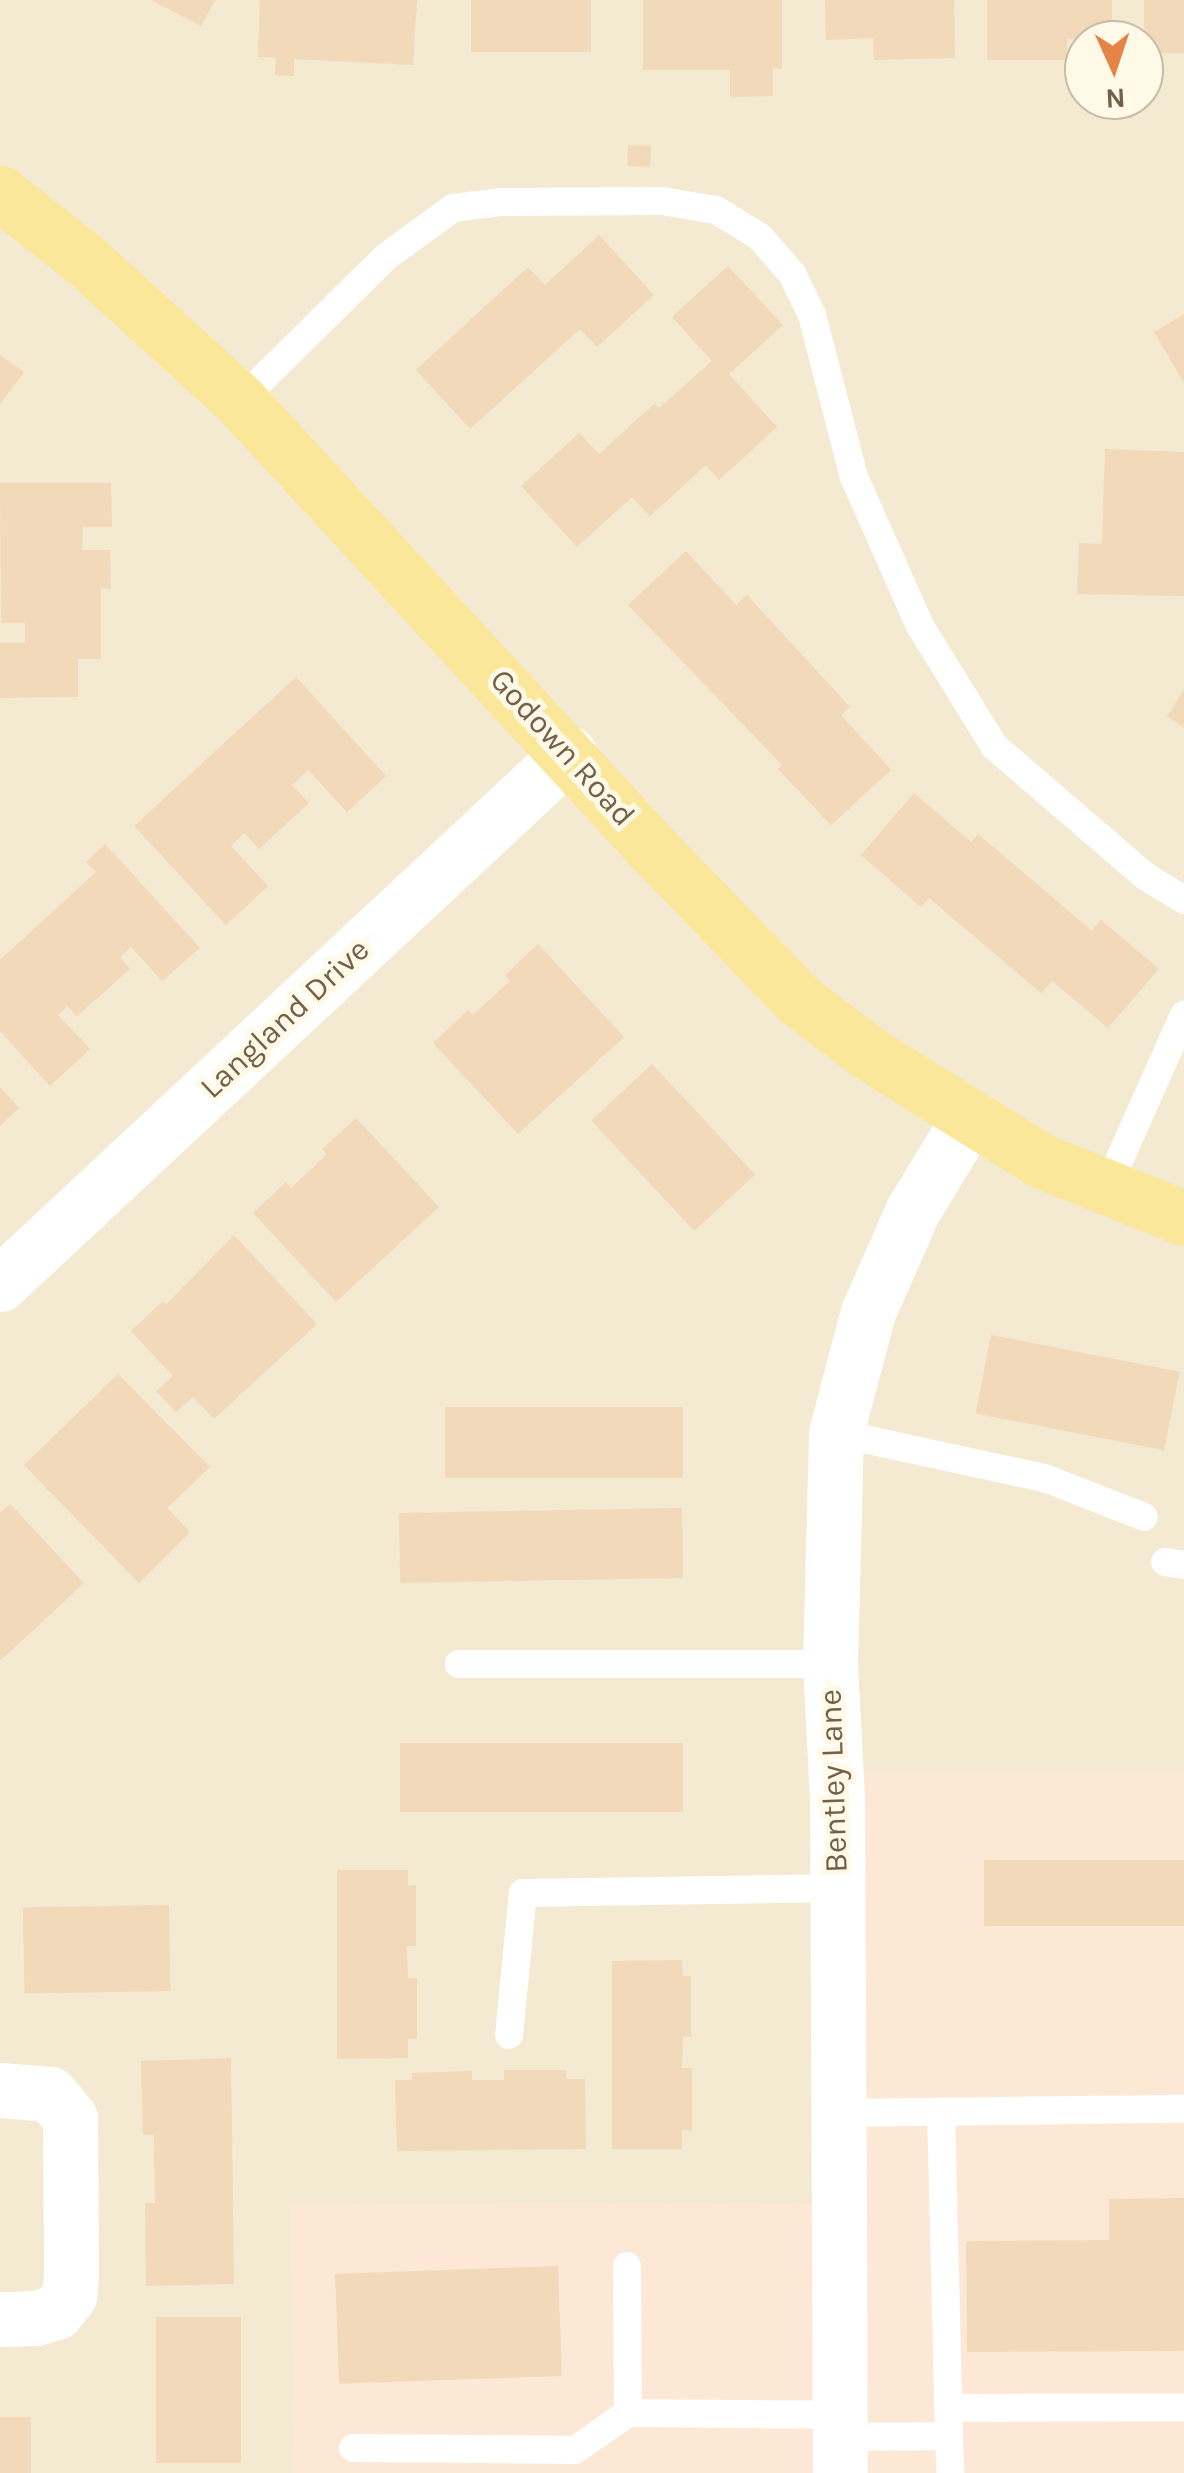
<!DOCTYPE html>
<html>
<head>
<meta charset="utf-8">
<style>
	body { margin:0 }
	#map { position:relative; width:1184px; height:2473px; overflow:hidden; background:#fcf6e2; font-family:Karla,sans-serif }
	div>[style] { position:absolute }
	[style*='--x'] { left:calc(var(--x)*1px); top:calc(var(--y)*1px); width:calc(var(--w)*1px); rotate:calc(var(--a)*1deg) }
	.residential>* { inset:0; background:#f4e9d1 }
	.commercial>* { inset:0; background:#fde8d6 }
	.building>* { inset:0; background:#f1d9ba; transform-origin:0 0 }
	.lane>* { height:28px; margin:-14px; padding:0 14px; transform-origin:14px; border-radius:14px; background:#fff }
	.street>* { height:55px; margin:-27.5px; padding:0 27.5px; transform-origin:27.5px; border-radius:27.5px; background:#fff }
	.primary>* { height:55px; margin:-27.5px; padding:0 27.5px; transform-origin:27.5px; border-radius:27.5px; background:#fbe79a }
	span { translate:-50% -50%; white-space:nowrap; text-align:center; line-height:1.15; -webkit-text-stroke:10px #fffae8; paint-order:stroke }
	.street-label { font-size:32px; color:#745f49 }
	.north { position:absolute; left:1064px; top:20px; width:100px; height:100px; box-sizing:border-box; background:#fffae8; border:2px solid #c7bca8; border-radius:50%; rotate:177deg; font-size:28px; font-weight:700; line-height:40px; text-align:center; color:#745f49 }
	.north::after { content:''; display:block; margin:auto; width:35px; height:45px; background:#e68447; clip-path:polygon(50% 0,100% 100%,50% 72%,0 100%) }
</style>
</head>
<body>
<div id="map">
	<div class="residential">
		<div style="clip-path:polygon(evenodd,0 0,1184px 0,1184px 1774px,843px 1774px,846px 2204px,291px 2205px,295px 2473px,0 2473px,0 0,1084px 40px,1144px 40px,1144px 100px,1084px 100px,1084px 40px)"></div>
	</div>
	<div class="commercial">
		<div style="clip-path:polygon(843px 1773px,1184px 1774px,1184px 2473px,295px 2473px,290px 2205px,846px 2204px)"></div>
	</div>
	<div class="building">
		<div style="clip-path:polygon(151px 0,215px 0,201px 26px)"></div>
		<div style="clip-path:polygon(260px 0,417px 0,413px 65px,294px 59px,294px 76px,275px 75px,276px 58px,258px 57px)"></div>
		<div style="left:471px;top:0;width:120px;height:52px"></div>
		<div style="clip-path:polygon(643px 0,782px 0,782px 69px,773px 68px,773px 96px,730px 97px,730px 70px,643px 70px)"></div>
		<div style="clip-path:polygon(825px 0,954px 0,955px 58px,874px 60px,873px 38px,826px 40px)"></div>
		<div style="clip-path:polygon(987px 0,1112px 0,1112px 39px,1067px 39px,1067px 60px,987px 60px)"></div>
		<div style="left:1144px;top:0;width:40px;height:53px"></div>
		<div style="left:628px;top:145px;width:23px;height:21px;rotate:2deg"></div>
		<div style="clip-path:polygon(599px 235px,654px 295px,597px 347px,580px 329px,470px 429px,416px 370px,528px 267px,545px 285px)"></div>
		<div style="clip-path:polygon(728px 266px,783px 325px,729px 374px,777px 427px,719px 480px,706px 465px,650px 516px,632px 497px,577px 547px,521px 486px,579px 433px,599px 454px,654px 404px,659px 408px,712px 361px,672px 317px)"></div>
		<div style="clip-path:polygon(1184px 314px,1184px 383px,1154px 332px)"></div>
		<div style="clip-path:polygon(0 355px,24px 372px,0 404px)"></div>
		<div style="clip-path:polygon(1105px 449px,1184px 452px,1184px 596px,1077px 594px,1079px 543px,1102px 544px)"></div>
		<div style="clip-path:polygon(0 483px,111px 483px,112px 527px,83px 527px,82px 550px,110px 550px,111px 589px,101px 588px,101px 659px,78px 659px,78px 697px,0 698px,0 643px,25px 643px,25px 623px,1px 623px)"></div>
		<div style="clip-path:polygon(686px 551px,736px 605px,747px 595px,850px 707px,841px 715px,891px 770px,831px 825px,778px 769px,782px 765px,628px 605px)"></div>
		<div style="clip-path:polygon(296px 677px,386px 776px,347px 812px,308px 770px,292px 785px,309px 803px,259px 849px,244px 833px,231px 846px,268px 886px,226px 925px,134px 826px)"></div>
		<div style="clip-path:polygon(1184px 689px,1184px 727px,1167px 717px)"></div>
		<div style="clip-path:polygon(914px 793px,971px 842px,978px 834px,1092px 931px,1101px 920px,1159px 969px,1108px 1028px,1052px 981px,1041px 993px,929px 898px,921px 907px,861px 855px)"></div>
		<div style="clip-path:polygon(105px 844px,200px 948px,162px 981px,131px 947px,120px 957px,130px 969px,77px 1016px,67px 1006px,58px 1015px,90px 1049px,50px 1086px,0 1031px,0 960px,96px 872px,86px 862px)"></div>
		<div style="clip-path:polygon(538px 944px,624px 1037px,518px 1134px,433px 1043px,468px 1010px,473px 1015px,510px 981px,505px 975px)"></div>
		<div style="left:652px;top:1064px;width:151px;height:83px;rotate:47deg"></div>
		<div style="clip-path:polygon(0 1087px,19px 1108px,0 1126px)"></div>
		<div style="clip-path:polygon(356px 1118px,439px 1207px,336px 1302px,253px 1213px,286px 1182px,291px 1188px,327px 1154px,322px 1149px)"></div>
		<div style="clip-path:polygon(234px 1235px,317px 1324px,214px 1419px,193px 1397px,176px 1412px,156px 1391px,173px 1376px,131px 1331px,163px 1301px,166px 1305px)"></div>
		<div style="left:991px;top:1335px;width:192px;height:80px;rotate:11deg"></div>
		<div style="clip-path:polygon(118px 1374px,210px 1467px,167px 1508px,190px 1532px,139px 1583px,24px 1465px)"></div>
		<div style="left:445px;top:1407px;width:238px;height:71px"></div>
		<div style="clip-path:polygon(10px 1504px,84px 1583px,0 1661px,0 1513px)"></div>
		<div style="left:682px;top:1508px;width:70px;height:283px;rotate:89deg"></div>
		<div style="left:683px;top:1743px;width:69px;height:283px;rotate:90deg"></div>
		<div style="left:1184px;top:1860px;width:66px;height:200px;rotate:90deg"></div>
		<div style="clip-path:polygon(337px 1870px,408px 1870px,408px 1886px,416px 1885px,416px 1946px,407px 1946px,408px 1978px,417px 1978px,417px 2039px,408px 2039px,408px 2058px,337px 2059px)"></div>
		<div style="left:169px;top:1905px;width:86px;height:146px;rotate:89deg"></div>
		<div style="clip-path:polygon(682px 1960px,683px 1976px,691px 1976px,691px 2037px,683px 2036px,682px 2068px,692px 2068px,692px 2130px,682px 2130px,682px 2149px,612px 2149px,612px 1961px)"></div>
		<div style="clip-path:polygon(231px 2058px,234px 2284px,146px 2286px,145px 2203px,155px 2203px,154px 2135px,143px 2135px,141px 2061px)"></div>
		<div style="clip-path:polygon(504px 2070px,566px 2070px,566px 2079px,585px 2079px,586px 2149px,397px 2151px,395px 2080px,412px 2080px,412px 2073px,472px 2071px,472px 2080px,504px 2080px)"></div>
		<div style="clip-path:polygon(1184px 2198px,1184px 2351px,967px 2352px,966px 2241px,1109px 2240px,1109px 2199px)"></div>
		<div style="left:558px;top:2266px;width:110px;height:223px;rotate:88deg"></div>
		<div style="left:241px;top:2317px;width:146px;height:85px;rotate:90deg"></div>
		<div style="left:0;top:2417px;width:31px;height:56px"></div>
	</div>
	<div class="lane">
		<div style="--x:240;--y:401;--w:206;--a:-44.6"></div>
		<div style="--x:387;--y:256;--w:82;--a:-36"></div>
		<div style="--x:453;--y:208;--w:48;--a:-7.1"></div>
		<div style="--x:501;--y:202;--w:161;--a:-0.4"></div>
		<div style="--x:662;--y:201;--w:55;--a:9.5"></div>
		<div style="--x:716;--y:210;--w:52;--a:31.5"></div>
		<div style="--x:760;--y:237;--w:49;--a:49.1"></div>
		<div style="--x:792;--y:274;--w:46;--a:64"></div>
		<div style="--x:812;--y:315;--w:167;--a:75.5"></div>
		<div style="--x:854;--y:477;--w:163;--a:66.1"></div>
		<div style="--x:920;--y:626;--w:141;--a:58.3"></div>
		<div style="--x:994;--y:746;--w:199;--a:40.7"></div>
		<div style="--x:1145;--y:876;--w:46;--a:31.6"></div>
		<div style="--x:1106;--y:1190;--w:192;--a:-66"></div>
		<div style="--x:836;--y:1433;--w:214;--a:12.2"></div>
		<div style="--x:1045;--y:1478;--w:106;--a:21.5"></div>
		<div style="--x:1165;--y:1562;--w:19;--a:9"></div>
		<div style="--x:459;--y:1664;--w:371;--a:0"></div>
		<div style="--x:509;--y:2035;--w:143;--a:-84.4"></div>
		<div style="--x:523;--y:1893;--w:314;--a:-0.9"></div>
		<div style="--x:837;--y:2113;--w:347;--a:-0.7"></div>
		<div style="--x:627;--y:2266;--w:147;--a:89.6"></div>
		<div style="--x:948;--y:2408;--w:236;--a:-0.2"></div>
		<div style="--x:949;--y:2436;--w:37;--a:88"></div>
		<div style="--x:839;--y:2437;--w:110;--a:-0.5"></div>
		<div style="--x:949;--y:2436;--w:323;--a:-91.4"></div>
		<div style="--x:353;--y:2448;--w:222;--a:0.5"></div>
		<div style="--x:575;--y:2450;--w:65;--a:-34.9"></div>
		<div style="--x:628;--y:2413;--w:211;--a:0.5"></div>
	</div>
	<div class="street">
		<div style="--x:0;--y:1284;--w:778;--a:-43.02"></div>
		<div style="--x:0;--y:2090;--w:50;--a:4.6"></div>
		<div style="--x:50;--y:2094;--w:31;--a:50"></div>
		<div style="--x:70;--y:2118;--w:157;--a:89.6"></div>
		<div style="--x:71;--y:2275;--w:21;--a:95"></div>
		<div style="--x:69;--y:2296;--w:21;--a:129"></div>
		<div style="--x:56;--y:2312;--w:21;--a:163"></div>
		<div style="--x:36;--y:2318;--w:36;--a:178"></div>
		<div style="--x:840;--y:2473;--w:675;--a:-90.25"></div>
		<div style="--x:837;--y:1798;--w:134;--a:-93"></div>
		<div style="--x:830;--y:1664;--w:231;--a:-88.5"></div>
		<div style="--x:836;--y:1433;--w:125;--a:-75.2"></div>
		<div style="--x:868;--y:1312;--w:111;--a:-66.2"></div>
		<div style="--x:913;--y:1210;--w:108;--a:-58.7"></div>
	</div>
	<div class="primary">
		<div style="--x:0;--y:193;--w:105;--a:38.1"></div>
		<div style="--x:83;--y:258;--w:212;--a:42.3"></div>
		<div style="--x:240;--y:401;--w:608;--a:47.33"></div>
		<div style="--x:652;--y:848;--w:213;--a:46"></div>
		<div style="--x:800;--y:1001;--w:88;--a:37.1"></div>
		<div style="--x:870;--y:1054;--w:203;--a:31.9"></div>
		<div style="--x:1042;--y:1161;--w:153;--a:21.9"></div>
	</div>
	<div class="street-label">
		<span style="left:562px;top:748px;rotate:48deg">Godown Road</span>
		<span style="left:285px;top:1019px;rotate:-43deg">Langland Drive</span>
		<span style="left:834px;top:1781px;rotate:-92deg">Bentley Lane</span>
	</div>
	<div class="north">N</div>
</div>
</body>
</html>
